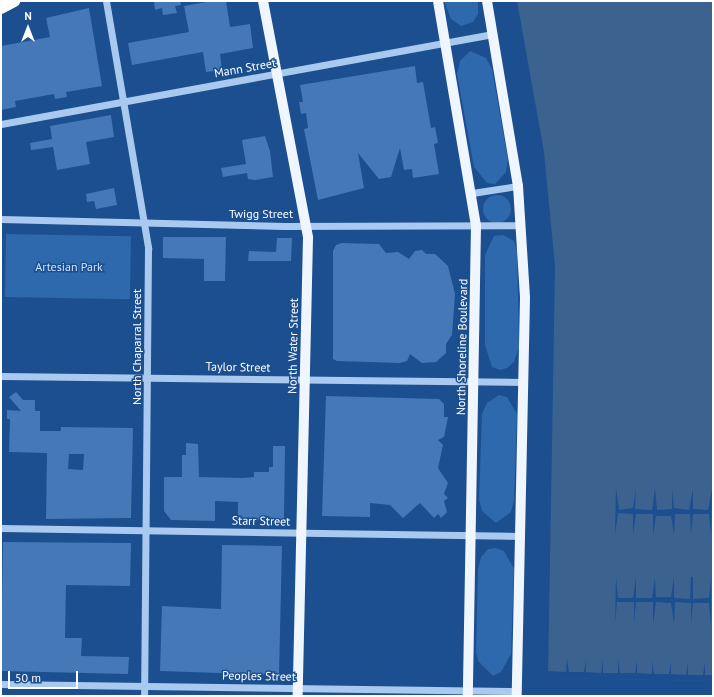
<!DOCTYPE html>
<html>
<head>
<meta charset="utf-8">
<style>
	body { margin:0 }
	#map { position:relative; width:714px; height:697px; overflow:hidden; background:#1b4f8f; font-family:"PT Sans",sans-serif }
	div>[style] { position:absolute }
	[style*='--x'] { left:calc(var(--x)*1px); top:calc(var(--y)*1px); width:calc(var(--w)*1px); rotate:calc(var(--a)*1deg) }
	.green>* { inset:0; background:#2e69ad; transform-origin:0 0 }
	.round { border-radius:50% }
	.water>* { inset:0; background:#3c6290 }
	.pier>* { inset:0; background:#1b4f8f }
	.building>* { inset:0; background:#4478b7 }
	.minor>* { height:7px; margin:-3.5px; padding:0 3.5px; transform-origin:3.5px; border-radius:3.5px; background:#a9c9ee }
	.major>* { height:10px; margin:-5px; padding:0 5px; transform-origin:5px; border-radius:5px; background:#f0f6ff }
	.highway>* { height:12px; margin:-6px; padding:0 6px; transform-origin:6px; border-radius:6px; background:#fff }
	span { translate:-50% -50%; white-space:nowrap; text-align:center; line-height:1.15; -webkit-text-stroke:3px #1b4f8f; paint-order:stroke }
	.street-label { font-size:12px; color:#fff }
	.park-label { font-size:12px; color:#cfe3fa }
	.frame { position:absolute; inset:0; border:2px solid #fff; pointer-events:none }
	.north { position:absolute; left:8px; top:8px; width:40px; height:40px; -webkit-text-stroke:3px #1b4f8f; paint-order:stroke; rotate:0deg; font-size:11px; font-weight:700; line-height:16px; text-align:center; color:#fff }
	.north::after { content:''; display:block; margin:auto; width:14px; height:18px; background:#fff; clip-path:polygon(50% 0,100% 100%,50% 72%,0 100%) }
	.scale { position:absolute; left:8px; top:671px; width:70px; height:18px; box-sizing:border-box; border:2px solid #fff; border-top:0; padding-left:5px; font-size:12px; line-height:14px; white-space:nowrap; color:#fff; -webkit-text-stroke:3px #1b4f8f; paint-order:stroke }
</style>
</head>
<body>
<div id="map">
	<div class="green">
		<div style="clip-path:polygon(444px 1px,478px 1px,478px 14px,473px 22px,461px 26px,451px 19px)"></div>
		<div style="clip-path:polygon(470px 51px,486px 58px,492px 69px,508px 160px,506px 172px,495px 184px,487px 183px,474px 167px,457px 74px,460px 61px)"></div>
		<div class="round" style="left:483px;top:195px;width:28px;height:28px"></div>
		<div style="left:6px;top:234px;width:125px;height:63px;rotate:1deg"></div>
		<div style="clip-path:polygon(503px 235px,514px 241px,517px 251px,519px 347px,514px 362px,507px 368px,500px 370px,492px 367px,485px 345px,485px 255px,494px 236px)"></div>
		<div style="clip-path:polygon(499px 395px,507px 397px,517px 414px,514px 500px,511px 512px,496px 523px,482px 511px,479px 500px,482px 414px,487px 403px)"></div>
		<div style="clip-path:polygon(496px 548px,504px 551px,514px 569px,511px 654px,501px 672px,493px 676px,478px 661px,476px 652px,478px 570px,481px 557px,488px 549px)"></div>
	</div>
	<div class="water">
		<div style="clip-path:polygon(517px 1px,713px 1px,713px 681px,548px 678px,555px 266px,544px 152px)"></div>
	</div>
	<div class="pier">
		<div style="clip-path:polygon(616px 488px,619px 510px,633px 508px,636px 488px,635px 509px,652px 510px,655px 488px,657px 510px,672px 509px,672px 489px,674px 508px,689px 510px,693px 489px,693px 509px,708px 510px,712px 489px,711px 535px,709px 514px,693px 514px,691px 535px,690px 514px,675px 514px,674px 535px,671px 516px,656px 516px,653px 535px,653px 514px,636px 514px,633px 534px,633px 514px,618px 513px,615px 534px)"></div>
		<div style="clip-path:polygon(616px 577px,618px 598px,633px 598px,636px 577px,636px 598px,652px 598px,655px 577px,656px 597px,671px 597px,674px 577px,674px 598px,690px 599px,691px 577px,693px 577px,693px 599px,709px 598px,711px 578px,711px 624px,709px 603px,693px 603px,691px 624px,691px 603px,675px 602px,674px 624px,671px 603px,656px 602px,653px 624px,653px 602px,636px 602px,634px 623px,634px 602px,617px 602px,615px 623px)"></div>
		<div style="clip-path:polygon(567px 659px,569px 672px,584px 672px,586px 660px,586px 672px,601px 673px,603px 660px,603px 673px,618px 673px,618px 660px,620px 673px,635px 673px,637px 661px,637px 673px,652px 674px,652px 661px,654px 674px,669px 674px,671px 662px,671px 674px,686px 675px,688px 662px,688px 675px,703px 675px,705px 662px,705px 675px,713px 675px,713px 681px,548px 678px,548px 671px,566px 672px)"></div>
	</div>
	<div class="building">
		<div style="clip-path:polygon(154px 1px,180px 1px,181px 5px,175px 6px,177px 13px,163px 15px,162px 8px,155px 10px)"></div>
		<div style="clip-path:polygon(212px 1px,226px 1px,230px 27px,250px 24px,253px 48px,220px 54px,222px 70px,206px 72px,203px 52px,132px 65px,128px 43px,189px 32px,184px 6px)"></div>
		<div style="clip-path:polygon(89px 8px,102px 86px,66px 92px,67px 97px,55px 99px,54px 94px,15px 101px,16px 107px,1px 110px,1px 46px,50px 37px,46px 18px)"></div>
		<div style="clip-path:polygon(415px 66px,417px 83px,423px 82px,431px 128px,435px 127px,438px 143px,434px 144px,439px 174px,413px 178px,412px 169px,404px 170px,400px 148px,391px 177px,379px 179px,358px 153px,364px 188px,318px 200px,304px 129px,308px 128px,306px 113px,301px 114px,299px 102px,303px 102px,300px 85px)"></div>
		<div style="clip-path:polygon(111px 115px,114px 137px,86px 142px,90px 164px,57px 170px,53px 147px,31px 150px,30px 143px,52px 139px,50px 126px)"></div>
		<div style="clip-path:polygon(265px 136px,270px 151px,273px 177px,255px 180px,248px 179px,247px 173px,223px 177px,221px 168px,246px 164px,242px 140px)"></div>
		<div style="clip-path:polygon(114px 188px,117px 205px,96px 209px,94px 201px,87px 202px,86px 194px)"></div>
		<div style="clip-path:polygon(163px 237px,226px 237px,225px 281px,204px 281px,204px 259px,163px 258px)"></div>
		<div style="clip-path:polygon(277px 238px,292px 238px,291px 261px,248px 261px,249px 251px,276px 252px)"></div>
		<div style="clip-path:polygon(342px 243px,379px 244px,386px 253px,398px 252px,409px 259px,415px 251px,422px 250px,426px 254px,435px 254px,448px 266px,455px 294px,452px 335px,446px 344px,446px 353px,436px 362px,422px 363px,410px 354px,407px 361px,400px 363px,337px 361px,333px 359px,333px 251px,336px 245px)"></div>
		<div style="clip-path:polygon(evenodd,16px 392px,23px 400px,35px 400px,35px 411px,40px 411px,40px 431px,61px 431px,61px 427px,133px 428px,131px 518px,46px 519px,47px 453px,9px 452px,10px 419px,7px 419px,7px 410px,21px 411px,9px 397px,16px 392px,69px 454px,84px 454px,83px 470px,68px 469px,69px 454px)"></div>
		<div style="clip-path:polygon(326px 396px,439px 399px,444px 404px,444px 417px,448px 417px,444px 437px,438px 440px,443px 445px,438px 468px,448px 483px,444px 494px,448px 498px,444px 501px,447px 512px,441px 518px,438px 514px,434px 518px,420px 503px,403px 518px,390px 505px,370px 503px,370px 517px,322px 516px)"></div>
		<div style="clip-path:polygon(186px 443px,198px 444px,199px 477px,243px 478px,254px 477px,254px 472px,269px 472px,269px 467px,273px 467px,273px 446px,285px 446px,284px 519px,238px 520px,238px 502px,215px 501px,215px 521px,171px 520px,164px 511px,164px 477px,182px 477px,182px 455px,186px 455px)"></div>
		<div style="clip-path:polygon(3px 542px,131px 543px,130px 586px,66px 585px,65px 638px,82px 638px,81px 656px,129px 657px,128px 674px,1px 671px)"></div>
		<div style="clip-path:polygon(222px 545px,282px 546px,279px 675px,160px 671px,162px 606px,221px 609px)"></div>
	</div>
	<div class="minor">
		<div style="--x:106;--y:1;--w:251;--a:80.3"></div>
		<div style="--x:148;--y:248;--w:448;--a:90.5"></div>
		<div style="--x:1;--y:124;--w:500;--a:-10.37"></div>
		<div style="--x:472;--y:193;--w:47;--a:-8.7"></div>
		<div style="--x:1;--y:219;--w:283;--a:1.4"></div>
		<div style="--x:284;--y:226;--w:237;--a:-0.2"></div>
		<div style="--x:1;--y:376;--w:522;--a:0.66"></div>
		<div style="--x:1;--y:528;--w:520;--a:0.88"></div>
		<div style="--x:1;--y:684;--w:516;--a:0.78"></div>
	</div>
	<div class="major">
		<div style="--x:263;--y:1;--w:241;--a:79.2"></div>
		<div style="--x:308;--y:238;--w:458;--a:91.3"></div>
		<div style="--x:438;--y:1;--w:228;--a:80.4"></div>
		<div style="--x:476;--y:226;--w:470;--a:91"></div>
		<div style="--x:487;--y:1;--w:188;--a:80.5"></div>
		<div style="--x:518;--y:186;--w:112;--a:86.4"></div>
		<div style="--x:525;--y:298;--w:398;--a:91.2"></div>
	</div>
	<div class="highway">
		<div style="--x:1;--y:8;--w:15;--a:-28"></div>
	</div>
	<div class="street-label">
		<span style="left:245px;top:68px;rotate:-10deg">Mann Street</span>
		<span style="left:261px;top:214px">Twigg Street</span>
		<span style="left:293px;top:346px;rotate:-89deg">North Water Street</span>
		<span style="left:137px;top:347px;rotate:-90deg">North Chaparral Street</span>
		<span style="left:462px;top:347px;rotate:-89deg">North Shoreline Boulevard</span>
		<span style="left:238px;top:367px;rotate:1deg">Taylor Street</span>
		<span style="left:261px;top:521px;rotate:1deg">Starr Street</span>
		<span style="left:259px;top:676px;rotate:1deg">Peoples Street</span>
	</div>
	<div class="park-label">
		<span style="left:69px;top:267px">Artesian Park</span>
	</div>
	<div class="frame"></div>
	<div class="north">N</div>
	<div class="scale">50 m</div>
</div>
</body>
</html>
